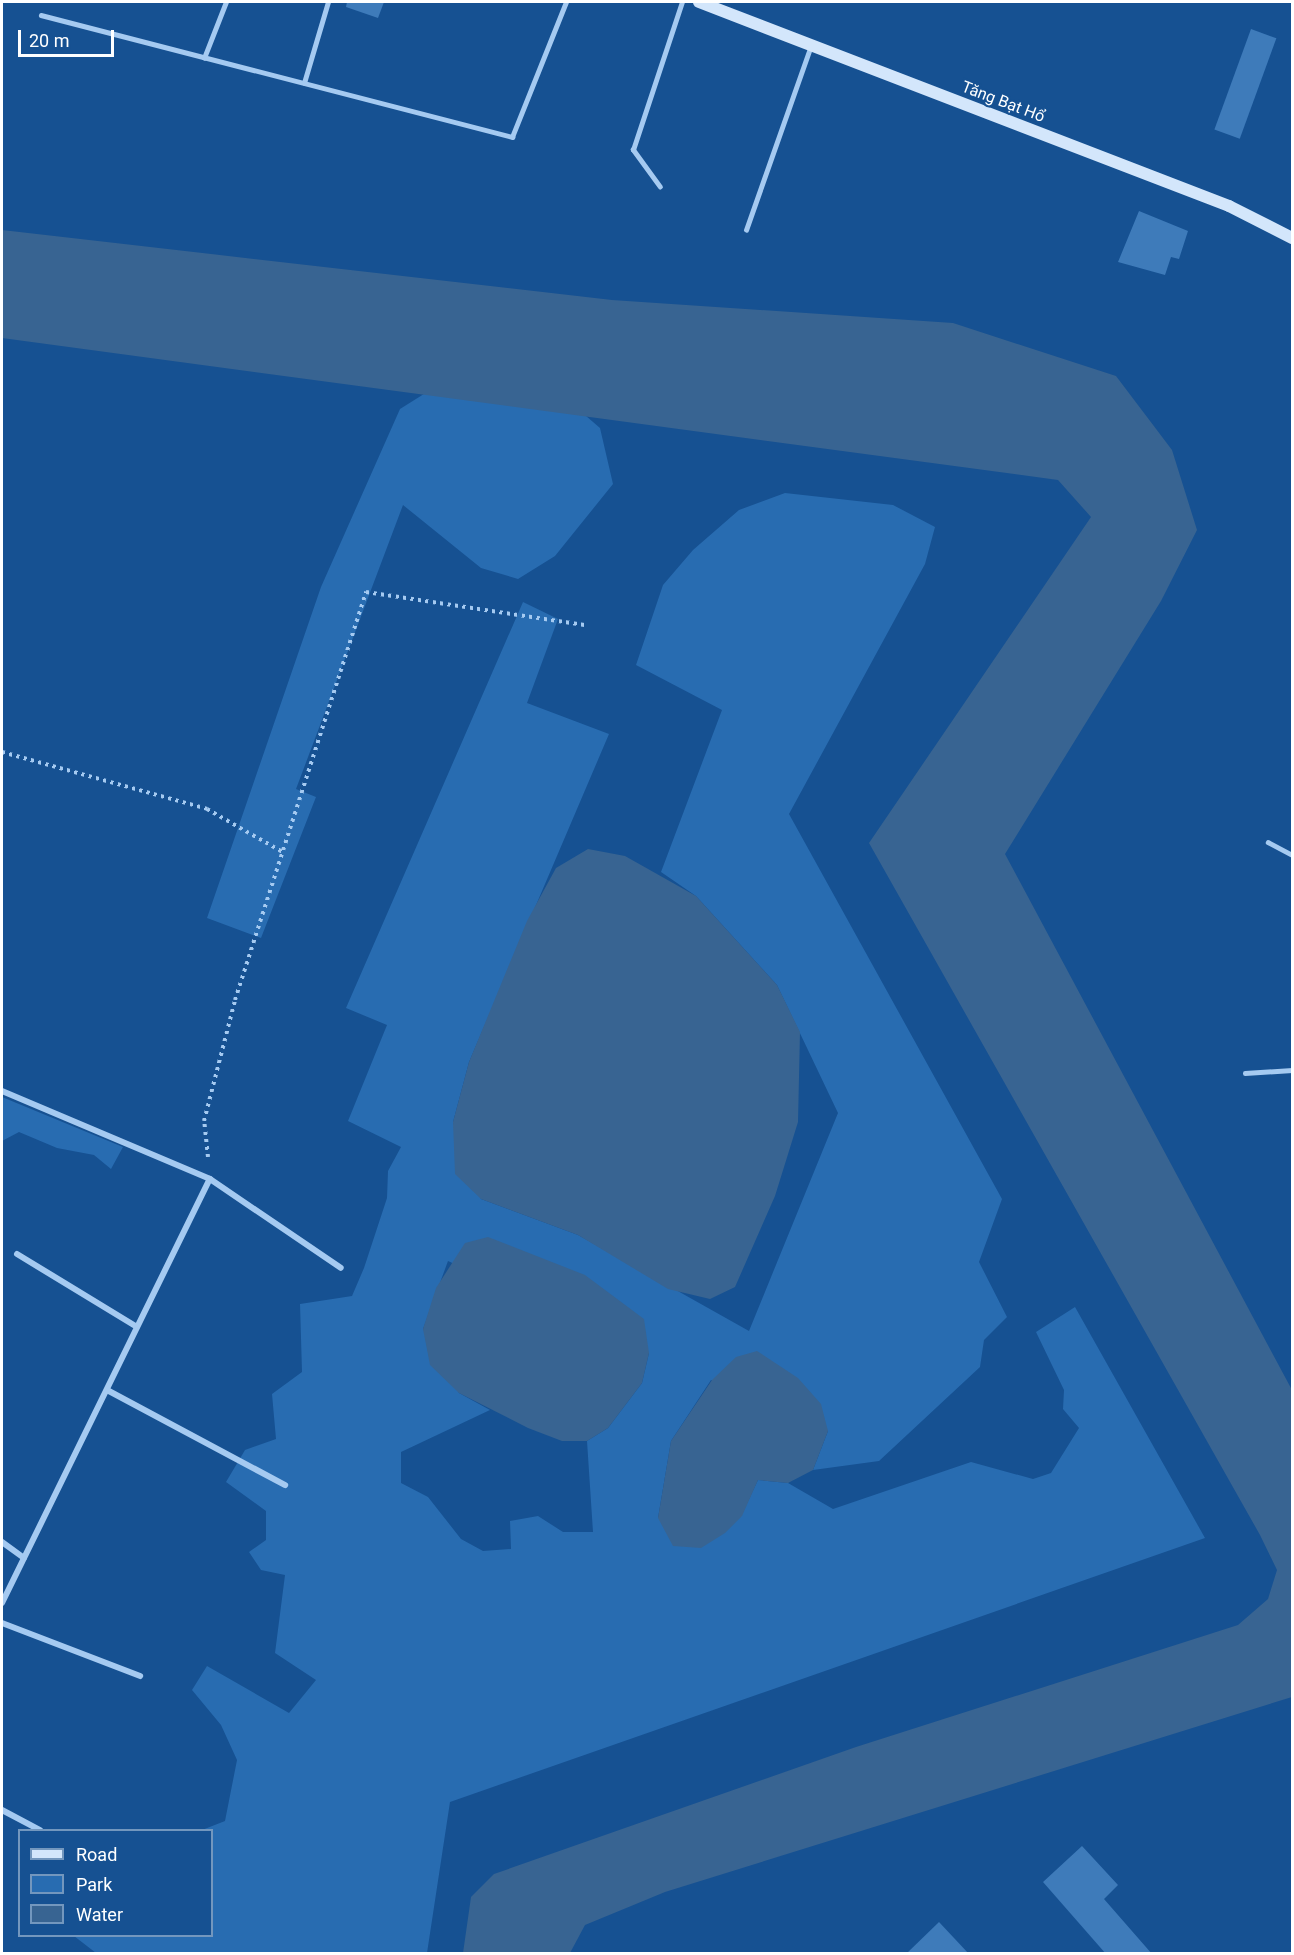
<!DOCTYPE html>
<html>
<head>
<meta charset="utf-8">
<style>
	body { margin:0 }
	#map { position:relative; width:1294px; height:1955px; overflow:hidden; background:#165192; font-family:Roboto,sans-serif }
	div>[style] { position:absolute }
	[style*='--x'] { left:calc(var(--x)*1px); top:calc(var(--y)*1px); width:calc(var(--w)*1px); rotate:calc(var(--a)*1deg) }
	.green>* { inset:0; background:#286cb1 }
	.water>* { inset:0; background:#386492 }
	.building>* { inset:0; background:#3e7bba; transform-origin:0 0 }
	.path>* { height:4px; margin-top:-2px; transform-origin:0; background:repeating-linear-gradient(90deg,#a5caf1 0 3px,transparent 0 7.5px) }
	.service>* { height:4.5px; margin:-2.25px; padding:0 2.25px; transform-origin:2.25px; border-radius:2.25px; background:#a5caf1 }
	.minor>* { height:6px; margin:-3px; padding:0 3px; transform-origin:3px; border-radius:3px; background:#a5caf1 }
	.secondary>* { height:12px; margin:-6px; padding:0 6px; transform-origin:6px; border-radius:6px; background:#d3e6fb }
	span { translate:-50% -50%; white-space:nowrap; text-align:center; line-height:1.15; -webkit-text-stroke:4.5px #165192; paint-order:stroke }
	.street-label { font-size:16px; color:#fff }
	.frame { position:absolute; inset:0; border:3px solid #fff; pointer-events:none }
	.legend { position:absolute; left:18px; top:1829px; width:195px; height:108px; box-sizing:border-box; background:#165192; border:2px solid #7397be; margin:0; padding:8px 10px; list-style:none; font-size:18px; color:#fff }
	.legend li { display:flex; align-items:center; gap:12px; height:30px }
	.legend b { width:30px; border:2px solid #7397be }
	.scale { position:absolute; left:18px; top:30px; width:96px; height:27px; box-sizing:border-box; border:3px solid #fff; border-top:0; padding-left:8px; font-size:18px; line-height:21px; white-space:nowrap; color:#fff; -webkit-text-stroke:4px #165192; paint-order:stroke }
</style>
</head>
<body>
<div id="map">
	<div class="green">
		<div style="clip-path:polygon(451px 377px,557px 391px,600px 428px,613px 484px,555px 556px,518px 579px,481px 568px,403px 505px,296px 789px,316px 797px,261px 938px,207px 918px,321px 587px,400px 409px)"></div>
		<div style="clip-path:polygon(evenodd,785px 493px,893px 505px,935px 527px,925px 564px,789px 814px,1002px 1199px,979px 1262px,1007px 1317px,984px 1340px,980px 1367px,879px 1461px,813px 1470px,828px 1431px,711px 1380px,671px 1441px,658px 1518px,741px 1516px,758px 1480px,788px 1483px,833px 1509px,971px 1462px,1033px 1479px,1051px 1473px,1079px 1428px,1063px 1409px,1064px 1390px,1036px 1332px,1075px 1307px,1205px 1538px,450px 1802px,427px 1953px,96px 1953px,74px 1936px,212px 1936px,212px 1830px,202px 1830px,225px 1821px,237px 1760px,221px 1725px,192px 1690px,207px 1666px,289px 1713px,316px 1680px,275px 1653px,285px 1575px,261px 1570px,249px 1552px,266px 1540px,266px 1511px,226px 1482px,245px 1450px,276px 1439px,272px 1394px,302px 1372px,300px 1304px,352px 1296px,364px 1268px,387px 1198px,388px 1171px,401px 1147px,348px 1121px,387px 1025px,346px 1008px,523px 602px,558px 619px,527px 703px,609px 734px,469px 1062px,453px 1122px,481px 1199px,578px 1235px,749px 1331px,838px 1113px,777px 985px,696px 896px,661px 872px,722px 710px,636px 665px,663px 585px,693px 550px,739px 510px,785px 493px,448px 1261px,649px 1353px,642px 1383px,608px 1428px,587px 1441px,593px 1532px,563px 1532px,538px 1516px,510px 1521px,511px 1549px,483px 1551px,461px 1539px,428px 1497px,401px 1483px,401px 1452px,490px 1410px,459px 1393px,423px 1329px,448px 1261px)"></div>
		<div style="clip-path:polygon(2px 1097px,123px 1147px,111px 1169px,94px 1155px,57px 1148px,19px 1132px,2px 1141px)"></div>
	</div>
	<div class="water">
		<div style="clip-path:polygon(2px 230px,612px 300px,953px 323px,1116px 376px,1172px 450px,1197px 530px,1161px 601px,1005px 854px,1292px 1390px,1292px 1697px,665px 1892px,585px 1925px,570px 1953px,463px 1953px,471px 1897px,494px 1874px,856px 1747px,1238px 1625px,1268px 1599px,1277px 1570px,1260px 1535px,869px 843px,1091px 517px,1058px 480px,2px 338px)"></div>
		<div style="clip-path:polygon(588px 849px,625px 856px,696px 896px,777px 985px,800px 1032px,798px 1122px,775px 1196px,735px 1287px,710px 1299px,668px 1289px,578px 1235px,481px 1199px,455px 1174px,453px 1122px,469px 1062px,527px 921px,556px 868px)"></div>
		<div style="clip-path:polygon(488px 1237px,585px 1275px,644px 1319px,649px 1353px,642px 1383px,608px 1428px,587px 1441px,562px 1441px,528px 1428px,459px 1393px,430px 1365px,423px 1329px,436px 1288px,465px 1243px)"></div>
		<div style="clip-path:polygon(757px 1351px,798px 1378px,821px 1404px,828px 1431px,813px 1470px,788px 1483px,758px 1480px,742px 1516px,725px 1533px,701px 1548px,673px 1546px,658px 1518px,671px 1441px,712px 1380px,736px 1357px)"></div>
	</div>
	<div class="building">
		<div style="clip-path:polygon(347px 2px,384px 2px,378px 18px,346px 7px)"></div>
		<div style="left:1251px;top:29px;width:27px;height:107px;rotate:20deg"></div>
		<div style="clip-path:polygon(1139px 211px,1188px 231px,1179px 259px,1171px 257px,1165px 275px,1118px 262px)"></div>
		<div style="clip-path:polygon(1082px 1846px,1118px 1885px,1104px 1899px,1152px 1954px,1106px 1954px,1043px 1882px)"></div>
		<div style="clip-path:polygon(939px 1922px,969px 1954px,906px 1954px)"></div>
	</div>
	<div class="path">
		<div style="--x:2;--y:752;--w:213;--a:15.5"></div>
		<div style="--x:207;--y:809;--w:89;--a:29.7"></div>
		<div style="--x:208;--y:1157;--w:36;--a:-96"></div>
		<div style="--x:204;--y:1121;--w:125;--a:-75.6"></div>
		<div style="--x:235;--y:1000;--w:429;--a:-72.2"></div>
		<div style="--x:366;--y:592;--w:221;--a:8.6"></div>
	</div>
	<div class="service">
		<div style="--x:41;--y:15;--w:487;--a:14.5"></div>
		<div style="--x:512;--y:137;--w:145;--a:-68.2"></div>
		<div style="--x:204;--y:58;--w:60;--a:-68.6"></div>
		<div style="--x:304;--y:83;--w:84;--a:-73.5"></div>
		<div style="--x:660;--y:187;--w:46;--a:-126.1"></div>
		<div style="--x:633;--y:150;--w:156;--a:-71.7"></div>
		<div style="--x:746;--y:230;--w:196;--a:-70.6"></div>
		<div style="--x:1268;--y:842;--w:27;--a:28"></div>
		<div style="--x:1245;--y:1073;--w:47;--a:-3.7"></div>
	</div>
	<div class="minor">
		<div style="--x:2;--y:1091;--w:226;--a:22.9"></div>
		<div style="--x:210;--y:1179;--w:158;--a:34.2"></div>
		<div style="--x:17;--y:1254;--w:140;--a:31.3"></div>
		<div style="--x:107;--y:1390;--w:202;--a:28.1"></div>
		<div style="--x:2;--y:1542;--w:27;--a:36"></div>
		<div style="--x:2;--y:1603;--w:472;--a:-63.9"></div>
		<div style="--x:2;--y:1623;--w:148;--a:21"></div>
		<div style="--x:2;--y:1810;--w:43;--a:27.8"></div>
	</div>
	<div class="secondary">
		<div style="--x:699;--y:2;--w:568;--a:21.05"></div>
		<div style="--x:1229;--y:206;--w:71;--a:26.9"></div>
	</div>
	<div class="street-label">
		<span style="left:1003px;top:102px;rotate:21deg">Tăng Bạt Hổ</span>
	</div>
	<div class="frame"></div>
	<ul class="legend">
	<li><b style="height:8px;background:#d3e6fb"></b>Road</li>
	<li><b style="height:16px;background:#286cb1"></b>Park</li>
	<li><b style="height:16px;background:#386492"></b>Water</li>
	</ul>
	<div class="scale">20 m</div>
</div>
</body>
</html>
